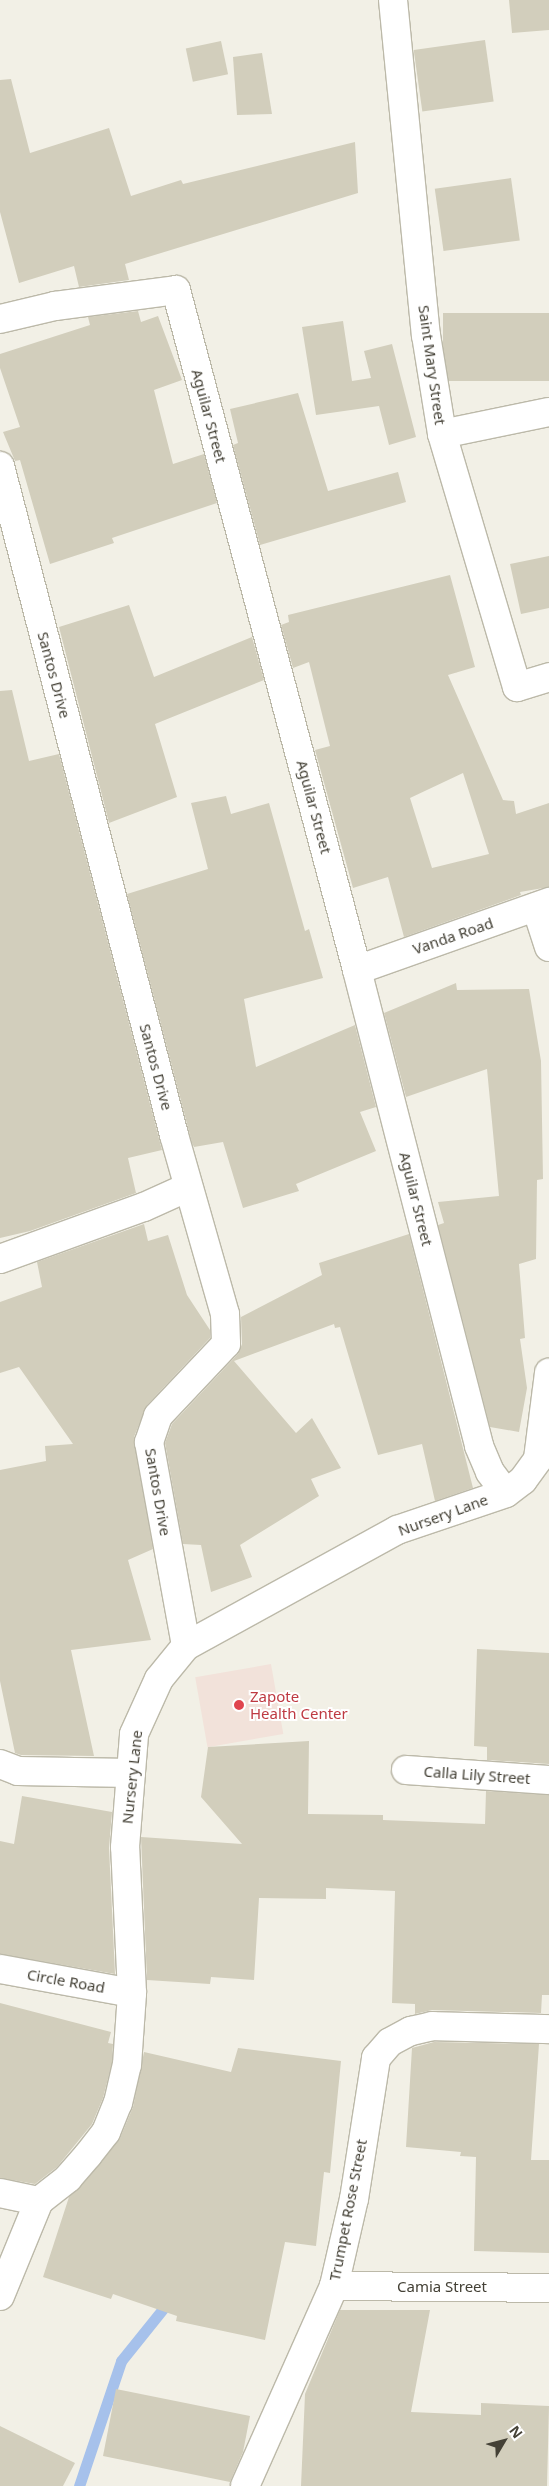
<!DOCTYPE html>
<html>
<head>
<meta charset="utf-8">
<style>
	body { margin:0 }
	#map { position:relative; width:549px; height:2486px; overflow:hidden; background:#f2f0e6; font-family:"Noto Sans",sans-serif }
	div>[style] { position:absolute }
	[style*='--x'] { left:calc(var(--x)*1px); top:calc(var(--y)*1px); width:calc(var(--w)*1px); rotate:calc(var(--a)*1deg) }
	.medical>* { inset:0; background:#f2e2da; transform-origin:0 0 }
	.stream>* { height:11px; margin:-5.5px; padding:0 5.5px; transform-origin:5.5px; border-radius:5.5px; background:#a6c1eb }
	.building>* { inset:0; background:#d2cebc; transform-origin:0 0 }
	.roads { filter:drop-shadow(1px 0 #bcb9a9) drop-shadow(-1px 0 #bcb9a9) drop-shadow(0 1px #bcb9a9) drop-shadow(0 -1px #bcb9a9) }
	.minor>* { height:28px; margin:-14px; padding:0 14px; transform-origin:14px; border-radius:14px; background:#fff }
	.dots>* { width:14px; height:14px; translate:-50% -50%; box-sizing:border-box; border:2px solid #fff; border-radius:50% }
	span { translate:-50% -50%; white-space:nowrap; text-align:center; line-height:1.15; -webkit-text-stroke:4px #fff; paint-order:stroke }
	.street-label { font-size:15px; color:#444136 }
	.health-label { font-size:15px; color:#be3a42 }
	.left { translate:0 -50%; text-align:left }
	.north { position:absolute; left:479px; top:2416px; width:50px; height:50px; -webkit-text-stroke:4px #fff; paint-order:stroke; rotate:53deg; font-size:14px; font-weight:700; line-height:20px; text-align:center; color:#444136 }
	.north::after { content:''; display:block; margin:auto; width:18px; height:22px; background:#444136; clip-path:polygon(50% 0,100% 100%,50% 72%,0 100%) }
</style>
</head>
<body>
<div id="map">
	<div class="medical">
		<div style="left:271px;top:1664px;width:71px;height:77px;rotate:80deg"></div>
	</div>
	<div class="stream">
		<div style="--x:79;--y:2486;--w:132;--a:-71.4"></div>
		<div style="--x:121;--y:2361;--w:72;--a:-51.2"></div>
		<div style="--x:166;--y:2305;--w:7;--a:-74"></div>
	</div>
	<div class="building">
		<div style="clip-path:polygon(509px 0,549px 0,549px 30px,512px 33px)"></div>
		<div style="left:485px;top:40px;width:62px;height:72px;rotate:82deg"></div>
		<div style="left:221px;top:41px;width:34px;height:36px;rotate:78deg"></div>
		<div style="clip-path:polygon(262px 53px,272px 114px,237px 115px,233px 57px)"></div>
		<div style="clip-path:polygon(11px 79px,30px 153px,109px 128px,131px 196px,181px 180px,183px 184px,355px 142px,358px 193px,125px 264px,129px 280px,79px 287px,74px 266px,19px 283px,0 212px,0 80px)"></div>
		<div style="left:511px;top:178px;width:63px;height:77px;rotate:82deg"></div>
		<div style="clip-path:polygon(138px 311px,141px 322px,158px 316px,182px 380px,154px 390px,173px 464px,204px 454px,217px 503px,112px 538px,114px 543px,50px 564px,20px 460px,15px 461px,3px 432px,20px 427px,0 368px,0 354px,90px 325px,88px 317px)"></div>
		<div style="left:549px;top:313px;width:68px;height:106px;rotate:90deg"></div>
		<div style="clip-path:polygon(343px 321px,352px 381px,371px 378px,364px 351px,392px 344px,416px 437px,389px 445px,379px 406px,316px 415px,302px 327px)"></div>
		<div style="clip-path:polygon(298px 393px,328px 491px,398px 472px,406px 502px,260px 545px,233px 445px,238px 443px,230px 409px)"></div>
		<div style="clip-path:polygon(549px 556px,549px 608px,521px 614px,510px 564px)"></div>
		<div style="clip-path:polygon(evenodd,450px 575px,475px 667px,448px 675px,503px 800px,514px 801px,516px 814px,549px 803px,549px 887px,520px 892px,521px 895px,404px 937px,388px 877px,353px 888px,315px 750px,330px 746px,309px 662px,293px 668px,281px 625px,289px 622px,288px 615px,450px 575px,463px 773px,489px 854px,432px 868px,410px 798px,463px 773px)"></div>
		<div style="clip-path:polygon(129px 605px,154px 677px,252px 637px,264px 680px,155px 724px,177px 797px,109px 823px,59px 627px)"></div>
		<div style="clip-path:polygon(12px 690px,29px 761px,59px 754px,162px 1150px,128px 1158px,136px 1193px,30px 1231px,0 1238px,0 691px)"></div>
		<div style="clip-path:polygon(226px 796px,231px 814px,269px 803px,305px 931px,309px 929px,323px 978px,244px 999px,256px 1067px,355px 1025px,376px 1107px,360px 1112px,376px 1151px,296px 1184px,299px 1191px,243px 1208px,223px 1142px,194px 1147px,192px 1143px,127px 894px,208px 869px,191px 803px)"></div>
		<div style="clip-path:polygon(456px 983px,457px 990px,529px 989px,541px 1061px,543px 1179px,537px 1180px,536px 1259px,519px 1264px,525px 1338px,520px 1339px,527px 1388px,519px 1432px,490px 1427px,438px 1225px,444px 1223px,438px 1202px,499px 1196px,487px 1069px,406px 1097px,384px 1013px)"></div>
		<div style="clip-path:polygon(144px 1224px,148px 1241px,168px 1235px,187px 1295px,210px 1330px,210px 1338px,147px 1405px,134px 1437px,153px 1549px,128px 1560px,151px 1640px,71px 1650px,94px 1756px,21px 1755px,15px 1753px,0 1681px,0 1470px,46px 1461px,45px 1446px,73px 1444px,19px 1367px,0 1373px,0 1302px,42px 1287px,37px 1262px)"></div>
		<div style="clip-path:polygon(409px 1234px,473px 1488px,435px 1501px,422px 1444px,378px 1455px,340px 1327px,335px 1328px,334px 1324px,234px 1361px,296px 1433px,312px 1418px,341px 1468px,311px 1479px,319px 1496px,240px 1545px,252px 1577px,211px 1592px,201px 1545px,183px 1544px,165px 1443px,172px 1424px,238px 1354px,242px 1344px,241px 1317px,322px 1275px,319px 1263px)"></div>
		<div style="clip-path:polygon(477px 1649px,549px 1653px,549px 1764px,487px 1760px,487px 1747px,474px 1746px)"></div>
		<div style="clip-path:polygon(309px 1741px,308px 1814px,383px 1815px,383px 1820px,485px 1824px,486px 1791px,549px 1795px,549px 1995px,542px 1995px,541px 2013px,432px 2010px,415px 2014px,415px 2004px,392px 2003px,395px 1891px,326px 1888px,326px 1899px,259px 1898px,254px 1980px,211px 1977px,210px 1984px,147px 1980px,141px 1837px,242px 1844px,201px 1797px,208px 1747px)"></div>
		<div style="clip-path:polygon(22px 1796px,112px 1812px,109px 1848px,115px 1974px,0 1954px,0 1841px,14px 1844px)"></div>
		<div style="clip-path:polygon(0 2003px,111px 2032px,108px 2043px,113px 2044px,112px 2063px,103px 2098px,92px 2124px,57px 2167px,35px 2184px,0 2178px)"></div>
		<div style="clip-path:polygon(434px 2042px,539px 2044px,531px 2160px,549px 2160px,549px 2253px,474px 2251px,476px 2157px,460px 2156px,461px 2152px,406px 2147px,412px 2048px)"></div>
		<div style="clip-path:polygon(238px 2048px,341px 2061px,330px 2173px,324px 2172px,316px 2246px,285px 2242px,265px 2340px,176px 2321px,177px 2316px,113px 2294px,111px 2299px,43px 2277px,69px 2197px,120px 2138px,133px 2107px,144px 2052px,231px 2072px)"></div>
		<div style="clip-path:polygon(340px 2310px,430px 2310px,411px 2412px,481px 2415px,481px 2403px,549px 2406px,547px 2486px,301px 2486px,305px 2394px)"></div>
		<div style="clip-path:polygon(116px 2389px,250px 2416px,243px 2452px,230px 2482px,103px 2456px)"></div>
		<div style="clip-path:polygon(0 2426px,75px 2463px,63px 2486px,0 2486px)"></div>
	</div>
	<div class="roads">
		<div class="minor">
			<div style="--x:393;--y:0;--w:337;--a:84.4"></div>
			<div style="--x:426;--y:335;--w:100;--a:80.8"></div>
			<div style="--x:442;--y:434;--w:264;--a:73.5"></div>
			<div style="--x:517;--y:687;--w:34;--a:-17"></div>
			<div style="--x:0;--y:319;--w:57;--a:-13.3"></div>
			<div style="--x:55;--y:306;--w:122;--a:-7.5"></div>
			<div style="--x:176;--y:290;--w:704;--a:75.09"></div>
			<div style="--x:357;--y:970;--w:491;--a:75.6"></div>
			<div style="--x:479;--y:1446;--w:28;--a:67"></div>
			<div style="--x:490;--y:1472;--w:26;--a:53"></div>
			<div style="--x:442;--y:434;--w:109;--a:-11.6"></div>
			<div style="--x:0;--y:466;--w:691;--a:75.42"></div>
			<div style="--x:174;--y:1135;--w:186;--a:74.1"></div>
			<div style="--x:225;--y:1314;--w:30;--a:88"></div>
			<div style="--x:226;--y:1344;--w:99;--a:133.4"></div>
			<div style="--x:158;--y:1416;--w:28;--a:109"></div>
			<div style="--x:149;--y:1442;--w:207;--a:79.7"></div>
			<div style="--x:536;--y:907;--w:42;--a:72"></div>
			<div style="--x:357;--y:970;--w:204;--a:-19.5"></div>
			<div style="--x:0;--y:1259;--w:153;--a:-19.9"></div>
			<div style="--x:144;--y:1207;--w:48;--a:-24.4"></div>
			<div style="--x:0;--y:1764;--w:19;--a:21"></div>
			<div style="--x:18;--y:1771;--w:113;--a:1"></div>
			<div style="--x:406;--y:1770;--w:143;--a:4"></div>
			<div style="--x:0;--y:1969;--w:134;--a:10.3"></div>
			<div style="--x:0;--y:2193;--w:40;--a:12"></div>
			<div style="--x:334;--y:2286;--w:215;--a:0.5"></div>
			<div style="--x:0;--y:2296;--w:103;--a:-67.7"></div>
			<div style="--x:39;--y:2201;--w:37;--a:-38"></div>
			<div style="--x:68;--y:2178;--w:30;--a:-49"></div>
			<div style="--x:88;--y:2155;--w:29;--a:-52"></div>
			<div style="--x:106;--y:2132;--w:31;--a:-68"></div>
			<div style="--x:118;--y:2103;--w:39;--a:-77"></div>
			<div style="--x:127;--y:2065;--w:72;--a:-86"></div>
			<div style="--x:132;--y:1993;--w:146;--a:-92.7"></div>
			<div style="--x:125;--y:1847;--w:113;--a:-85.4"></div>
			<div style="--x:134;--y:1734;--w:60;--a:-65.6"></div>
			<div style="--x:159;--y:1679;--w:43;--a:-50.7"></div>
			<div style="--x:186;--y:1646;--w:241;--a:-28.8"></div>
			<div style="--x:397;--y:1530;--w:115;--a:-18.7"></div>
			<div style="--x:506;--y:1493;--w:21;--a:-37"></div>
			<div style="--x:523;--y:1480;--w:26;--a:-54"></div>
			<div style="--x:538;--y:1459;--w:87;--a:-82.7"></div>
			<div style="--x:245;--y:2486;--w:219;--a:-66"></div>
			<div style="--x:334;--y:2286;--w:89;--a:-77.1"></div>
			<div style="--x:354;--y:2199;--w:143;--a:-81.1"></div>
			<div style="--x:376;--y:2058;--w:21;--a:-49"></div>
			<div style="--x:390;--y:2042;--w:24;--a:-28"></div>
			<div style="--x:411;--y:2031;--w:22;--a:-13"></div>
			<div style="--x:432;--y:2026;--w:117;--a:1.5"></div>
		</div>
	</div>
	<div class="dots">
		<div style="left:239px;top:1705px;background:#e0444e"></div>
	</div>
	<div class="street-label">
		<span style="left:432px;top:365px;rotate:82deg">Saint Mary Street</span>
		<span style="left:209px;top:416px;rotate:75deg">Aguilar Street</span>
		<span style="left:54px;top:675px;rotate:75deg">Santos Drive</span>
		<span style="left:314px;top:807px;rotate:75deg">Aguilar Street</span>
		<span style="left:453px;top:936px;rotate:-19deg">Vanda Road</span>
		<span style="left:156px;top:1067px;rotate:75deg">Santos Drive</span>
		<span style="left:416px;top:1199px;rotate:76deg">Aguilar Street</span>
		<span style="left:158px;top:1492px;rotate:80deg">Santos Drive</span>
		<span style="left:443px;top:1515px;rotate:-20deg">Nursery Lane</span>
		<span style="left:477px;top:1775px;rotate:4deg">Calla Lily Street</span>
		<span style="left:132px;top:1777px;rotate:-84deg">Nursery Lane</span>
		<span style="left:66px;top:1981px;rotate:10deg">Circle Road</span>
		<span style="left:348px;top:2210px;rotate:-79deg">Trumpet Rose Street</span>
		<span style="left:442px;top:2287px">Camia Street</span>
	</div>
	<div class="health-label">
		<span class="left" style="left:250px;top:1705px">Zapote<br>Health Center</span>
	</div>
	<div class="north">N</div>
</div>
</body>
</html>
